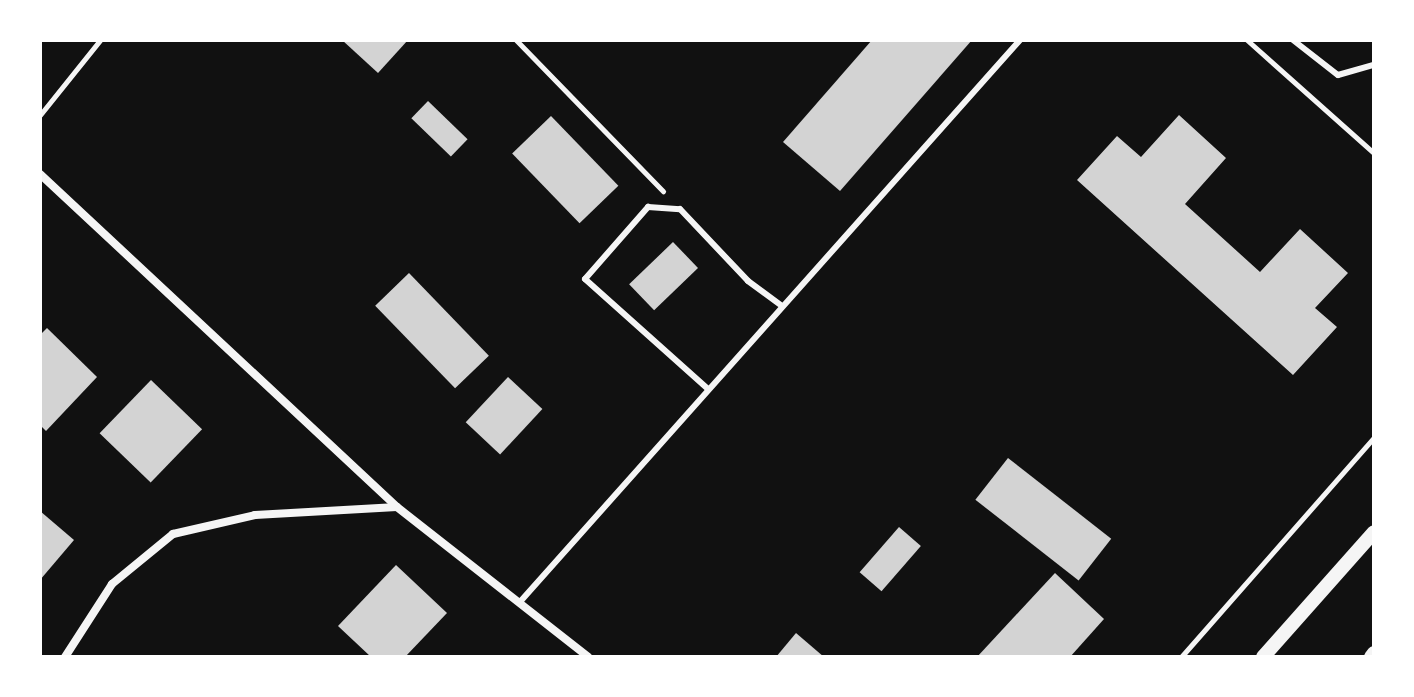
<!DOCTYPE html>
<html>
<head>
<meta charset="utf-8">
<style>
	body { margin:0 }
	#map { position:relative; width:1414px; height:697px; overflow:hidden; background:#111; font-family:"PT Sans",sans-serif }
	div>[style] { position:absolute }
	[style*='--x'] { left:calc(var(--x)*1px); top:calc(var(--y)*1px); width:calc(var(--w)*1px); rotate:calc(var(--a)*1deg) }
	.building>* { inset:0; background:#d3d3d3; transform-origin:0 0 }
	.path>* { height:5px; margin:-2.5px; padding:0 2.5px; transform-origin:2.5px; border-radius:2.5px; background:#f5f5f5 }
	.service>* { height:6px; margin:-3px; padding:0 3px; transform-origin:3px; border-radius:3px; background:#f5f5f5 }
	.minor>* { height:8px; margin:-4px; padding:0 4px; transform-origin:4px; border-radius:4px; background:#f5f5f5 }
	.tertiary>* { height:14px; margin:-7px; padding:0 7px; transform-origin:7px; border-radius:7px; background:#f5f5f5 }
	span { translate:-50% -50%; white-space:nowrap; text-align:center; line-height:1.15; -webkit-text-stroke:8px #fff; paint-order:stroke }
	.frame { position:absolute; inset:0; border:42px solid #fff; pointer-events:none }
</style>
</head>
<body>
<div id="map">
	<div class="building">
		<div style="clip-path:polygon(342px 40px,408px 40px,378px 73px)"></div>
		<div style="clip-path:polygon(872px 40px,972px 40px,840px 191px,783px 142px)"></div>
		<div style="left:428px;top:101px;width:55px;height:24px;rotate:44deg"></div>
		<div style="clip-path:polygon(1179px 115px,1226px 158px,1185px 204px,1260px 272px,1300px 229px,1348px 273px,1315px 308px,1337px 327px,1293px 375px,1077px 180px,1117px 136px,1141px 157px)"></div>
		<div style="left:551px;top:116px;width:97px;height:54px;rotate:46deg"></div>
		<div style="left:673px;top:242px;width:36px;height:61px;rotate:46deg"></div>
		<div style="left:409px;top:273px;width:115px;height:47px;rotate:46deg"></div>
		<div style="clip-path:polygon(47px 328px,97px 377px,46px 431px,40px 425px,40px 335px)"></div>
		<div style="left:508px;top:377px;width:47px;height:62px;rotate:43deg"></div>
		<div style="left:151px;top:380px;width:71px;height:74px;rotate:44deg"></div>
		<div style="left:1008px;top:458px;width:131px;height:53px;rotate:38deg"></div>
		<div style="clip-path:polygon(40px 511px,74px 540px,40px 580px)"></div>
		<div style="left:899px;top:527px;width:29px;height:60px;rotate:41deg"></div>
		<div style="clip-path:polygon(396px 565px,447px 613px,405px 657px,371px 657px,338px 626px)"></div>
		<div style="clip-path:polygon(1055px 573px,1104px 619px,1070px 657px,977px 657px)"></div>
		<div style="clip-path:polygon(796px 633px,824px 657px,776px 657px)"></div>
	</div>
	<div class="path">
		<div style="--x:516;--y:40;--w:211;--a:45.8"></div>
		<div style="--x:1247;--y:40;--w:170;--a:41.7"></div>
		<div style="--x:40;--y:115;--w:96;--a:-51.3"></div>
		<div style="--x:1181;--y:657;--w:293;--a:-48.7"></div>
	</div>
	<div class="service">
		<div style="--x:1293;--y:40;--w:57;--a:37.9"></div>
		<div style="--x:1338;--y:75;--w:37;--a:-16"></div>
		<div style="--x:708;--y:389;--w:165;--a:-138.2"></div>
		<div style="--x:585;--y:279;--w:96;--a:-48.8"></div>
		<div style="--x:648;--y:207;--w:32;--a:4"></div>
		<div style="--x:680;--y:209;--w:99;--a:46.6"></div>
		<div style="--x:748;--y:281;--w:42;--a:36.3"></div>
		<div style="--x:519;--y:603;--w:754;--a:-48.33"></div>
	</div>
	<div class="minor">
		<div style="--x:40;--y:174;--w:488;--a:43"></div>
		<div style="--x:397;--y:507;--w:243;--a:38.1"></div>
		<div style="--x:65;--y:657;--w:87;--a:-57.2"></div>
		<div style="--x:112;--y:584;--w:79;--a:-39.3"></div>
		<div style="--x:173;--y:534;--w:84;--a:-13"></div>
		<div style="--x:255;--y:515;--w:142;--a:-3.2"></div>
	</div>
	<div class="tertiary">
		<div style="--x:1263;--y:657;--w:167;--a:-48.4"></div>
		<div style="--x:1371;--y:657;--w:5;--a:-53"></div>
	</div>
	<div class="frame"></div>
</div>
</body>
</html>
